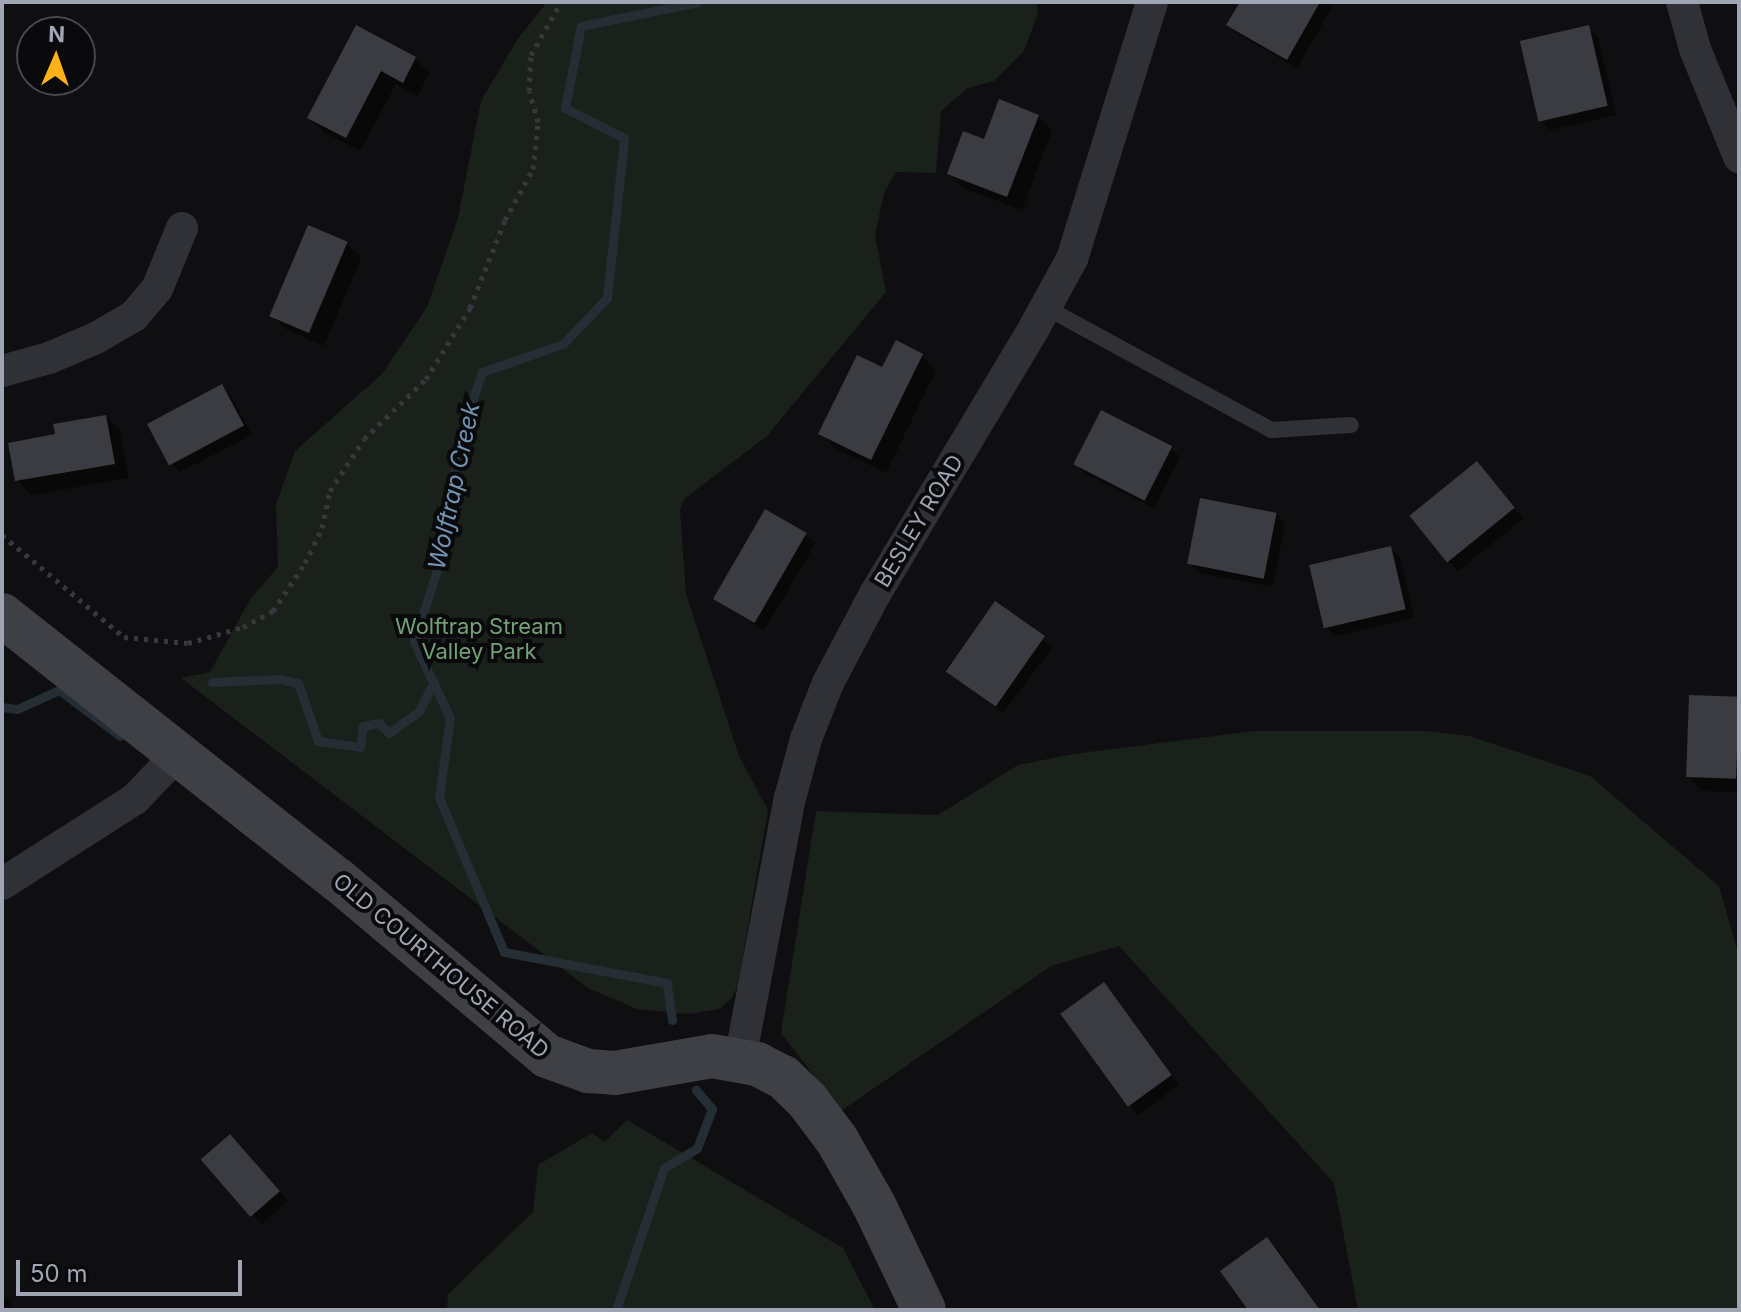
<!DOCTYPE html>
<html>
<head>
<meta charset="utf-8">
<style>
	body { margin:0 }
	#map { position:relative; width:1741px; height:1312px; overflow:hidden; background:#0f0f11; font-family:Inter,sans-serif }
	div>[style] { position:absolute }
	[style*='--x'] { left:calc(var(--x)*1px); top:calc(var(--y)*1px); width:calc(var(--w)*1px); rotate:calc(var(--a)*1deg) }
	.green>* { inset:0; background:#19211a }
	.shadow>* { inset:0; background:#0007; transform-origin:0 0 }
	.stream>* { height:9px; margin:-4.5px; padding:0 4.5px; transform-origin:4.5px; border-radius:4.5px; background:#252e35 }
	.building>* { inset:0; background:#3b3c41; transform-origin:0 0 }
	.path>* { height:5px; margin-top:-2.5px; transform-origin:0; background:repeating-linear-gradient(90deg,#36383d 0 4px,transparent 0 10px) }
	.lane>* { height:16px; margin:-8px; padding:0 8px; transform-origin:8px; border-radius:8px; background:#303136 }
	.street>* { height:32px; margin:-16px; padding:0 16px; transform-origin:16px; border-radius:16px; background:#303136 }
	.secondary>* { height:44px; margin:-22px; padding:0 22px; transform-origin:22px; border-radius:22px; background:#3e4046 }
	span { translate:-50% -50%; white-space:nowrap; text-align:center; line-height:1.15; -webkit-text-stroke:8px #0a0a0c; paint-order:stroke }
	.street-label { font-size:22px; color:#9fa5b3 }
	.park-label { font-size:22px; color:#74a077 }
	.water-label { font-size:24px; color:#7294b2; font-style:italic }
	.frame { position:absolute; inset:0; border:4px solid #9fa5b3; pointer-events:none }
	.north { position:absolute; left:16px; top:16px; width:80px; height:80px; box-sizing:border-box; background:#0a0a0c; border:2px solid #46484f; border-radius:50%; rotate:2deg; font-size:22px; font-weight:700; line-height:32px; text-align:center; color:#9fa5b3 }
	.north::after { content:''; display:block; margin:auto; width:28px; height:36px; background:#ffb119; clip-path:polygon(50% 0,100% 100%,50% 72%,0 100%) }
	.scale { position:absolute; left:16px; top:1260px; width:226px; height:36px; box-sizing:border-box; border:4px solid #9fa5b3; border-top:0; padding-left:10px; font-size:24px; line-height:28px; white-space:nowrap; color:#9fa5b3; -webkit-text-stroke:6px #0a0a0c; paint-order:stroke }
</style>
</head>
<body>
<div id="map">
	<div class="green">
		<div style="clip-path:polygon(547px 2px,1036px 2px,1038px 13px,1024px 51px,994px 81px,968px 88px,941px 111px,936px 173px,896px 172px,884px 193px,875px 235px,886px 292px,766px 437px,684px 499px,680px 510px,686px 594px,739px 756px,768px 810px,738px 985px,732px 998px,719px 1009px,689px 1014px,637px 1009px,588px 988px,181px 678px,210px 672px,251px 598px,278px 567px,276px 504px,295px 451px,382px 374px,427px 307px,458px 218px,481px 101px,517px 40px)"></div>
		<div style="clip-path:polygon(1254px 731px,1426px 731px,1469px 736px,1590px 776px,1719px 886px,1739px 956px,1739px 1310px,1358px 1310px,1334px 1183px,1119px 946px,1051px 966px,841px 1111px,781px 1033px,816px 811px,938px 815px,1018px 765px,1073px 754px)"></div>
		<div style="clip-path:polygon(627px 1120px,843px 1248px,875px 1310px,447px 1310px,448px 1294px,533px 1212px,538px 1165px,592px 1133px,604px 1142px)"></div>
	</div>
	<div class="shadow">
		<div style="clip-path:polygon(1242px 2px,1335px 2px,1297px 68px,1238px 34px,1229px 24px)"></div>
		<div style="clip-path:polygon(357px 28px,415px 59px,430px 73px,417px 96px,396px 84px,360px 151px,324px 132px,309px 118px)"></div>
		<div style="clip-path:polygon(1588px 28px,1598px 37px,1616px 115px,1550px 130px,1541px 120px)"></div>
		<div style="clip-path:polygon(1038px 117px,1052px 131px,1022px 210px,963px 188px,949px 173px,985px 142px)"></div>
		<div style="clip-path:polygon(347px 244px,361px 258px,324px 346px,287px 330px,272px 316px)"></div>
		<div style="clip-path:polygon(922px 355px,936px 370px,886px 473px,835px 448px,821px 433px)"></div>
		<div style="clip-path:polygon(222px 387px,231px 396px,252px 435px,180px 472px,171px 463px)"></div>
		<div style="clip-path:polygon(106px 417px,120px 431px,129px 478px,31px 495px,17px 480px,57px 436px)"></div>
		<div style="clip-path:polygon(1171px 448px,1180px 457px,1154px 508px,1085px 473px,1075px 463px)"></div>
		<div style="clip-path:polygon(1486px 473px,1523px 519px,1458px 571px,1449px 562px)"></div>
		<div style="clip-path:polygon(1276px 514px,1285px 524px,1273px 587px,1199px 573px,1190px 564px)"></div>
		<div style="clip-path:polygon(806px 535px,815px 544px,764px 631px,715px 599px)"></div>
		<div style="clip-path:polygon(1390px 548px,1400px 557px,1414px 618px,1335px 636px,1326px 627px)"></div>
		<div style="left:995px;top:604px;width:72px;height:82px;rotate:37deg"></div>
		<div style="clip-path:polygon(1739px 699px,1739px 792px,1702px 791px,1687px 776px)"></div>
		<div style="clip-path:polygon(1104px 985px,1179px 1085px,1138px 1115px,1129px 1105px)"></div>
		<div style="clip-path:polygon(239px 1146px,288px 1201px,262px 1224px,204px 1160px)"></div>
		<div style="clip-path:polygon(1267px 1240px,1277px 1249px,1320px 1310px,1250px 1310px)"></div>
		<div style="clip-path:polygon(2px 1292px,15px 1310px,2px 1310px)"></div>
	</div>
	<div class="stream">
		<div style="--x:212;--y:682;--w:68;--a:-2.5"></div>
		<div style="--x:280;--y:679;--w:18;--a:13"></div>
		<div style="--x:298;--y:683;--w:61;--a:71"></div>
		<div style="--x:318;--y:741;--w:42;--a:8.1"></div>
		<div style="--x:360;--y:747;--w:21;--a:-82"></div>
		<div style="--x:363;--y:726;--w:16;--a:-11"></div>
		<div style="--x:379;--y:723;--w:14;--a:45"></div>
		<div style="--x:389;--y:733;--w:37;--a:-36"></div>
		<div style="--x:419;--y:711;--w:33;--a:-63"></div>
		<div style="--x:2;--y:707;--w:15;--a:8"></div>
		<div style="--x:17;--y:709;--w:46;--a:-24.3"></div>
		<div style="--x:59;--y:690;--w:76;--a:37"></div>
		<div style="--x:672;--y:1020;--w:37;--a:-98"></div>
		<div style="--x:667;--y:983;--w:166;--a:-169.2"></div>
		<div style="--x:504;--y:952;--w:168;--a:-112.8"></div>
		<div style="--x:439;--y:797;--w:80;--a:-82.1"></div>
		<div style="--x:450;--y:718;--w:84;--a:-115.3"></div>
		<div style="--x:414;--y:642;--w:92;--a:-72.3"></div>
		<div style="--x:442;--y:554;--w:118;--a:-81.3"></div>
		<div style="--x:460;--y:437;--w:69;--a:-71.3"></div>
		<div style="--x:482;--y:372;--w:86;--a:-19.1"></div>
		<div style="--x:563;--y:344;--w:64;--a:-46.3"></div>
		<div style="--x:607;--y:298;--w:161;--a:-83.9"></div>
		<div style="--x:624;--y:138;--w:66;--a:-153"></div>
		<div style="--x:565;--y:108;--w:84;--a:-79"></div>
		<div style="--x:581;--y:26;--w:119;--a:-11.6"></div>
		<div style="--x:616;--y:1310;--w:150;--a:-71.3"></div>
		<div style="--x:664;--y:1168;--w:39;--a:-31"></div>
		<div style="--x:697;--y:1148;--w:42;--a:-69"></div>
		<div style="--x:712;--y:1109;--w:25;--a:-130"></div>
	</div>
	<div class="building">
		<div style="clip-path:polygon(1240px 2px,1320px 2px,1287px 60px,1226px 25px)"></div>
		<div style="clip-path:polygon(356px 25px,416px 57px,403px 83px,381px 71px,346px 138px,307px 118px)"></div>
		<div style="left:1589px;top:25px;width:83px;height:71px;rotate:77deg"></div>
		<div style="clip-path:polygon(999px 99px,1039px 115px,1007px 197px,947px 174px,963px 131px,984px 139px)"></div>
		<div style="left:308px;top:225px;width:43px;height:99px;rotate:23deg"></div>
		<div style="clip-path:polygon(896px 340px,923px 354px,871px 460px,818px 434px,857px 355px,882px 367px)"></div>
		<div style="left:222px;top:384px;width:47px;height:85px;rotate:62deg"></div>
		<div style="left:1101px;top:410px;width:80px;height:61px;rotate:27deg"></div>
		<div style="clip-path:polygon(106px 415px,115px 464px,15px 481px,8px 443px,55px 434px,53px 424px)"></div>
		<div style="left:1477px;top:461px;width:60px;height:87px;rotate:51deg"></div>
		<div style="left:1200px;top:498px;width:78px;height:67px;rotate:11deg"></div>
		<div style="left:765px;top:509px;width:48px;height:104px;rotate:30deg"></div>
		<div style="left:1391px;top:546px;width:65px;height:84px;rotate:77deg"></div>
		<div style="left:995px;top:601px;width:61px;height:86px;rotate:35deg"></div>
		<div style="left:1689px;top:695px;width:50px;height:82px;rotate:2deg"></div>
		<div style="left:1104px;top:982px;width:115px;height:54px;rotate:54deg"></div>
		<div style="left:230px;top:1134px;width:76px;height:39px;rotate:49deg"></div>
		<div style="clip-path:polygon(1267px 1237px,1320px 1310px,1248px 1310px,1220px 1271px)"></div>
	</div>
	<div class="path">
		<div style="--x:2;--y:535;--w:159;--a:39.9"></div>
		<div style="--x:124;--y:637;--w:64;--a:5.4"></div>
		<div style="--x:188;--y:643;--w:57;--a:-16.2"></div>
		<div style="--x:243;--y:627;--w:34;--a:-28"></div>
		<div style="--x:273;--y:611;--w:58;--a:-56.3"></div>
		<div style="--x:305;--y:563;--w:39;--a:-64"></div>
		<div style="--x:322;--y:528;--w:38;--a:-78"></div>
		<div style="--x:330;--y:491;--w:62;--a:-56.8"></div>
		<div style="--x:364;--y:439;--w:86;--a:-44.1"></div>
		<div style="--x:426;--y:379;--w:84;--a:-58.2"></div>
		<div style="--x:470;--y:308;--w:95;--a:-68.3"></div>
		<div style="--x:505;--y:220;--w:58;--a:-61.2"></div>
		<div style="--x:533;--y:169;--w:47;--a:-83.9"></div>
		<div style="--x:538;--y:122;--w:32;--a:-106"></div>
		<div style="--x:529;--y:91;--w:36;--a:-87"></div>
		<div style="--x:531;--y:55;--w:61;--a:-60.5"></div>
	</div>
	<div class="lane">
		<div style="--x:1045;--y:307;--w:258;--a:28.5"></div>
		<div style="--x:1272;--y:430;--w:79;--a:-3.6"></div>
	</div>
	<div class="street">
		<div style="--x:1682;--y:2;--w:49;--a:74.5"></div>
		<div style="--x:1695;--y:49;--w:117;--a:67.8"></div>
		<div style="--x:2;--y:371;--w:49;--a:-15.5"></div>
		<div style="--x:49;--y:358;--w:51;--a:-23.1"></div>
		<div style="--x:96;--y:338;--w:44;--a:-30.1"></div>
		<div style="--x:134;--y:316;--w:35;--a:-50"></div>
		<div style="--x:157;--y:289;--w:66;--a:-67.7"></div>
		<div style="--x:2;--y:884;--w:158;--a:-32.6"></div>
		<div style="--x:135;--y:799;--w:62;--a:-46.3"></div>
		<div style="--x:740;--y:1059;--w:266;--a:-79.2"></div>
		<div style="--x:790;--y:798;--w:61;--a:-74.8"></div>
		<div style="--x:806;--y:739;--w:60;--a:-68.6"></div>
		<div style="--x:828;--y:683;--w:101;--a:-62.2"></div>
		<div style="--x:875;--y:594;--w:310;--a:-59.1"></div>
		<div style="--x:1034;--y:328;--w:79;--a:-61.2"></div>
		<div style="--x:1072;--y:259;--w:269;--a:-72.7"></div>
	</div>
	<div class="secondary">
		<div style="--x:2;--y:615;--w:428;--a:38.3"></div>
		<div style="--x:338;--y:880;--w:273;--a:40.1"></div>
		<div style="--x:547;--y:1056;--w:44;--a:20.1"></div>
		<div style="--x:588;--y:1071;--w:27;--a:4"></div>
		<div style="--x:615;--y:1073;--w:98;--a:-9.9"></div>
		<div style="--x:712;--y:1056;--w:46;--a:10.1"></div>
		<div style="--x:757;--y:1064;--w:29;--a:27"></div>
		<div style="--x:783;--y:1077;--w:33;--a:44"></div>
		<div style="--x:807;--y:1100;--w:50;--a:53.1"></div>
		<div style="--x:837;--y:1140;--w:75;--a:60.4"></div>
		<div style="--x:874;--y:1205;--w:116;--a:64.5"></div>
	</div>
	<div class="street-label">
		<span style="left:919px;top:521px;rotate:-59deg">BESLEY ROAD</span>
		<span style="left:441px;top:966px;rotate:40deg">OLD COURTHOUSE ROAD</span>
	</div>
	<div class="park-label">
		<span style="left:479px;top:639px">Wolftrap Stream<br>Valley Park</span>
	</div>
	<div class="water-label">
		<span style="left:454px;top:486px;rotate:-78deg">Wolftrap Creek</span>
	</div>
	<div class="frame"></div>
	<div class="north">N</div>
	<div class="scale">50 m</div>
</div>
</body>
</html>
